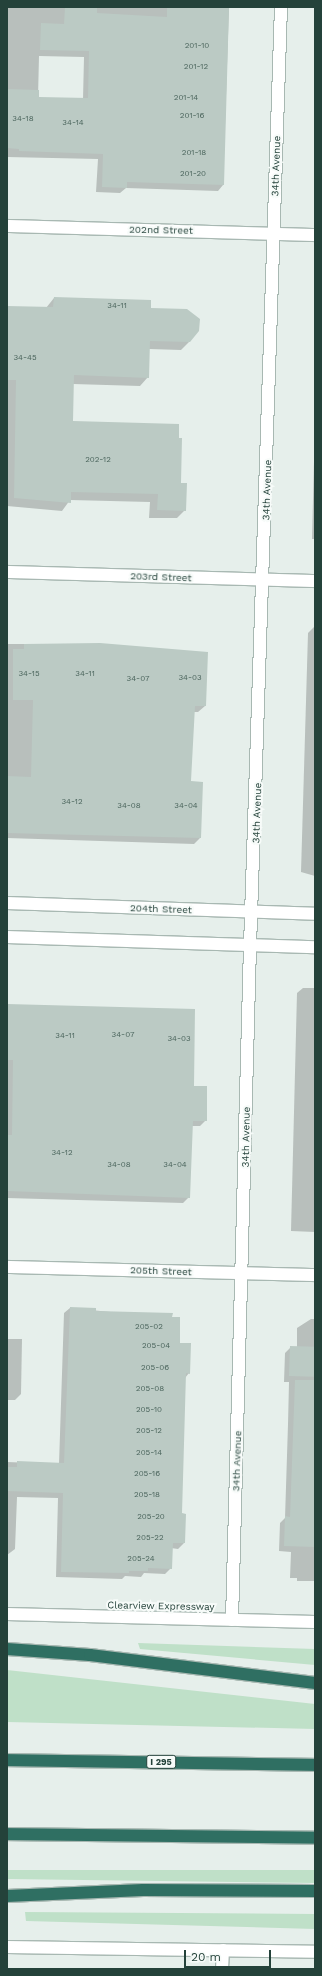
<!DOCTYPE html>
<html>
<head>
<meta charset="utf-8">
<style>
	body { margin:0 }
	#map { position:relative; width:322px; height:1976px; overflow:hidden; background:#e6efeb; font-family:"Work Sans",sans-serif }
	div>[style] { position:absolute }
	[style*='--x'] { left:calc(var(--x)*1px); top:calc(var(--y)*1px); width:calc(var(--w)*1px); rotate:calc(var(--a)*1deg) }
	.green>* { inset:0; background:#bfe0c8 }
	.shadow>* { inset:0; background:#0003 }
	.building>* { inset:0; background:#bbcac4; transform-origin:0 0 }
	.roads { filter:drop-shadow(1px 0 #a8b8b2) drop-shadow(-1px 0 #a8b8b2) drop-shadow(0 1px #a8b8b2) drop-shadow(0 -1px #a8b8b2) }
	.street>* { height:12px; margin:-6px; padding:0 6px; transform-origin:6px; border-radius:6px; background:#fff }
	.secondary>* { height:12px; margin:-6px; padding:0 6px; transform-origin:6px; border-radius:6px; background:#fff }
	.highway>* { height:12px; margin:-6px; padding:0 6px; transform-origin:6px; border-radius:6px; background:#2f6f62 }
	span { translate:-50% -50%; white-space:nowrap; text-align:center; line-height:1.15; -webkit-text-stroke:4px #f7fbf9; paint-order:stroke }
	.number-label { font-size:8px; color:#4a645c }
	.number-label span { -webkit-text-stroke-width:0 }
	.shield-label span { padding:1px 3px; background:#f7fbf9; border:1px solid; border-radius:3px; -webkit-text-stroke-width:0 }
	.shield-label { font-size:9px; color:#24423a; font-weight:700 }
	.street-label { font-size:10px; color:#24423a }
	.frame { position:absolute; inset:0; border:8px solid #24423a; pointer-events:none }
	.scale { position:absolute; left:184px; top:1950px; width:87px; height:18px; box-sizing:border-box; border:2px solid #24423a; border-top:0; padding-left:5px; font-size:12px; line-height:14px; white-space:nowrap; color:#24423a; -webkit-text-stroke:3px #f7fbf9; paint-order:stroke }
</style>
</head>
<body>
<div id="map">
	<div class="green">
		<div style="clip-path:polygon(138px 1643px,315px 1649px,315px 1665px,140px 1649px)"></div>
		<div style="clip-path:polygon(7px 1670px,315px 1704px,315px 1729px,7px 1722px)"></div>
		<div style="clip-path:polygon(7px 1870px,315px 1870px,315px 1883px,7px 1879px)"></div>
		<div style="clip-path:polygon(25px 1912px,315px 1914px,315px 1929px,26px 1921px)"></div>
	</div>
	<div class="shadow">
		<div style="clip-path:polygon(evenodd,7px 7px,229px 7px,223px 185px,218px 191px,126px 188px,120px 193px,96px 192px,98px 159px,7px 157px,7px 7px,39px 56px,84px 57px,83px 99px,38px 98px,39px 56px)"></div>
		<div style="clip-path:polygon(54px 298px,150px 309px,189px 342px,181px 350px,149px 349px,148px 377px,140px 386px,73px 384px,72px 422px,180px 484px,185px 510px,177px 518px,149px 518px,150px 502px,70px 500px,62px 511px,7px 506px,7px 307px,46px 308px)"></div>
		<div style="clip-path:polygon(315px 422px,315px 539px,312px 539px)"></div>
		<div style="clip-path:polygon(314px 627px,315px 627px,315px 876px,301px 872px,308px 633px)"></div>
		<div style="clip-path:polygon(7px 644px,100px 644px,205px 706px,198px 712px,194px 712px,190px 782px,200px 838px,194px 844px,7px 838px)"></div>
		<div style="clip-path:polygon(303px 988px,315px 988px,315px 1232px,291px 1231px,297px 993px)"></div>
		<div style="clip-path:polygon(7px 1006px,193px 1087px,206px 1120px,200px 1126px,192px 1126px,189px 1197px,183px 1203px,7px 1198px)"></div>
		<div style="clip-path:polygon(70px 1308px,171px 1318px,189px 1373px,185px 1378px,181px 1514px,184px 1543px,178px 1549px,171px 1548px,171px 1568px,165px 1574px,144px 1573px,141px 1577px,125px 1576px,122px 1579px,56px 1577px,58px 1498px,17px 1497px,15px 1549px,7px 1555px,7px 1462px,59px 1464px,64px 1313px)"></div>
		<div style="clip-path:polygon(311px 1319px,315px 1319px,315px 1581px,297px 1581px,297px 1578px,290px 1578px,291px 1552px,279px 1551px,280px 1523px,285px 1518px,288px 1424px,289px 1382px,284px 1382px,285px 1353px,291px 1347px,297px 1348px,297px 1328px)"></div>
		<div style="clip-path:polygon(7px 1339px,22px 1339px,21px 1394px,15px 1400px,7px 1400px)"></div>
	</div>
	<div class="building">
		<div style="clip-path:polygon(65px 7px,97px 7px,97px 13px,167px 17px,167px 7px,229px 7px,224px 185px,127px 182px,127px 188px,102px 187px,103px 154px,19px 151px,19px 149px,7px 148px,7px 89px,39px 90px,39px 97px,88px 98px,89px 51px,40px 50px,41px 23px,64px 24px)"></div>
		<div style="clip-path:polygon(54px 297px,151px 300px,151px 308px,187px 309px,200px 319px,199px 331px,190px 342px,150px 341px,149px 378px,74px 375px,73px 421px,179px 424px,179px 438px,182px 438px,181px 483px,187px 483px,186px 511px,157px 510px,158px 494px,71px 492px,71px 503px,14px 498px,16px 380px,7px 380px,7px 306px,53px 307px)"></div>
		<div style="clip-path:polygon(100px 643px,208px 652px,206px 706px,195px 706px,191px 781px,203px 782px,201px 838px,7px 833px,7px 776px,31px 777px,33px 700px,13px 700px,13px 649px,24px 649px,24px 644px)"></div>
		<div style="clip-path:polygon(7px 1004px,195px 1009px,194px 1086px,207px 1086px,207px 1121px,193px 1121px,190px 1198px,7px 1191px,7px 1135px,12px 1135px,13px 1060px,7px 1060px)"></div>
		<div style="clip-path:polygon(70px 1307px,96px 1308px,96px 1311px,173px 1313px,172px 1317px,180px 1317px,180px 1343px,191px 1343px,190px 1374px,186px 1373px,183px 1479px,182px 1513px,186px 1514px,185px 1543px,173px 1543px,172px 1569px,148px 1568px,148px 1571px,129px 1571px,129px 1573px,61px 1572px,63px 1493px,7px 1491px,7px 1467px,17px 1467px,17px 1461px,64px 1463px)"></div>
		<div style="left:290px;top:1346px;width:25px;height:30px;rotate:2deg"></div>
		<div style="clip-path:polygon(295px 1380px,315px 1380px,315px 1547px,284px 1546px,285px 1516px,290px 1517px)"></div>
	</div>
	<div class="roads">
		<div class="street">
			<div style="--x:7;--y:226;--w:308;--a:1.7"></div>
			<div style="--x:7;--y:572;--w:308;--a:1.7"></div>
			<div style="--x:7;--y:903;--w:308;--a:2"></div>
			<div style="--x:7;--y:937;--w:308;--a:1.9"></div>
			<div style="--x:7;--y:1267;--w:308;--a:1.5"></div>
			<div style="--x:232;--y:1620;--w:674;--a:-88.47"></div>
			<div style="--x:250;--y:946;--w:940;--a:-88.11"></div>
			<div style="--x:222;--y:1969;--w:19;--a:-87"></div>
		</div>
		<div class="secondary">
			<div style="--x:7;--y:1614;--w:308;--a:1.5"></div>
			<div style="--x:7;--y:1947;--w:308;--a:0.9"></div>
		</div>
		<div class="highway">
			<div style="--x:7;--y:1649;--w:83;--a:4.1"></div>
			<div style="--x:90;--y:1655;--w:227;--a:7.1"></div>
			<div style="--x:7;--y:1760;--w:308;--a:0.9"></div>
			<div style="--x:7;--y:1834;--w:308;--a:0.7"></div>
			<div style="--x:7;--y:1896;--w:136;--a:-2.5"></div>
			<div style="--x:143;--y:1890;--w:172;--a:0.3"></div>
		</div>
	</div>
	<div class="number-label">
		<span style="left:197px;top:46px">201-10</span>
		<span style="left:196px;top:67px">201-12</span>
		<span style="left:186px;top:98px">201-14</span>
		<span style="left:192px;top:116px">201-16</span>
		<span style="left:23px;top:119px">34-18</span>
		<span style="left:73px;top:123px">34-14</span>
		<span style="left:194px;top:153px">201-18</span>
		<span style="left:193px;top:174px">201-20</span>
		<span style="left:117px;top:306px">34-11</span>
		<span style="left:25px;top:358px">34-45</span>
		<span style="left:98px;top:460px">202-12</span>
		<span style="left:29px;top:674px">34-15</span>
		<span style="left:85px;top:674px">34-11</span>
		<span style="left:190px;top:678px">34-03</span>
		<span style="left:138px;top:679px">34-07</span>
		<span style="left:72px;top:802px">34-12</span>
		<span style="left:129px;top:806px">34-08</span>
		<span style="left:186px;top:806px">34-04</span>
		<span style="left:123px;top:1035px">34-07</span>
		<span style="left:65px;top:1036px">34-11</span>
		<span style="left:179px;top:1039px">34-03</span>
		<span style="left:62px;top:1153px">34-12</span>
		<span style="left:119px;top:1165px">34-08</span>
		<span style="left:175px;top:1165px">34-04</span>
		<span style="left:149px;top:1327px">205-02</span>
		<span style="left:156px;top:1346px">205-04</span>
		<span style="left:155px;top:1368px">205-06</span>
		<span style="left:150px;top:1389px">205-08</span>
		<span style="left:149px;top:1410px">205-10</span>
		<span style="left:149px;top:1431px">205-12</span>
		<span style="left:149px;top:1453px">205-14</span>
		<span style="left:147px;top:1474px">205-16</span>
		<span style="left:147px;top:1495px">205-18</span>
		<span style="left:151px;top:1517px">205-20</span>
		<span style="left:150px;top:1538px">205-22</span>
		<span style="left:141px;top:1559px">205-24</span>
	</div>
	<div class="shield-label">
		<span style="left:161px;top:1762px">I 295</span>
	</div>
	<div class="street-label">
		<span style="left:276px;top:166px;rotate:-88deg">34th Avenue</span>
		<span style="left:161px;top:230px;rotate:1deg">202nd Street</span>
		<span style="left:267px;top:490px;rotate:-88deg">34th Avenue</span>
		<span style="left:161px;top:577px;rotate:2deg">203rd Street</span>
		<span style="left:257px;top:813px;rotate:-88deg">34th Avenue</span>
		<span style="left:161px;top:909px;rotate:2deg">204th Street</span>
		<span style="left:246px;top:1137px;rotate:-89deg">34th Avenue</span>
		<span style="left:161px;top:1271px;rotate:2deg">205th Street</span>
		<span style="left:237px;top:1461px;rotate:-88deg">34th Avenue</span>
		<span style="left:161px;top:1606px;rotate:1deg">Clearview Expressway</span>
	</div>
	<div class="frame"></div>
	<div class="scale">20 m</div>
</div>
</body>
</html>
